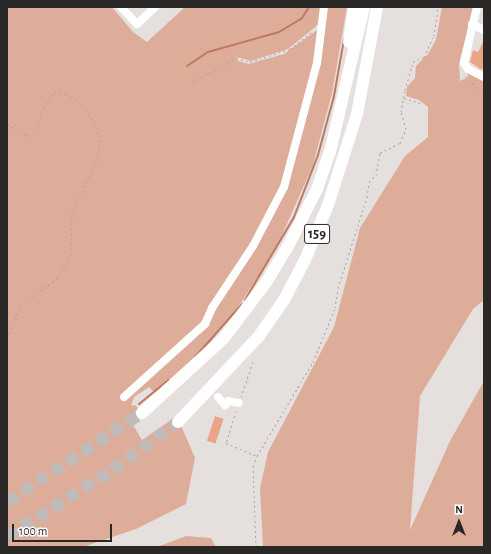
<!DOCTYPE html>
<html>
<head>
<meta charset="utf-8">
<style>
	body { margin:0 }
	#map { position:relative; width:491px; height:554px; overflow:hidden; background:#e5dfdd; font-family:"Alegreya Sans",sans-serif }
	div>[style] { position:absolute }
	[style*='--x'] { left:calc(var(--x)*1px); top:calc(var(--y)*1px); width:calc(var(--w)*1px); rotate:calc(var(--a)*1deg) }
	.green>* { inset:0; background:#dead9a }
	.stream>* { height:2px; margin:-1px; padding:0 1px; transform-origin:1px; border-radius:1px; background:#bd7a60 }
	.building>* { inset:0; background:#eba489; transform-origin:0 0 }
	.highway-tunnel>* { height:12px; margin-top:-6px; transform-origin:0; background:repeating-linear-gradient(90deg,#c0bab9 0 12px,transparent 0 18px) }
	.path>* { height:1px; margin-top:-0.5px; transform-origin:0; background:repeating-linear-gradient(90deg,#aaa5a3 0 2px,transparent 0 5px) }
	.minor>* { height:8px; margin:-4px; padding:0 4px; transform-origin:4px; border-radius:4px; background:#fff }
	.highway>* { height:12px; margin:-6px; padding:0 6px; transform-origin:6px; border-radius:6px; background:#fff }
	span { translate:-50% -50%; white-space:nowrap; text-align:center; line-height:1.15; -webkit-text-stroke:3px #fff; paint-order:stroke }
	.shield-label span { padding:1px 3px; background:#fff; border:1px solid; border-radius:3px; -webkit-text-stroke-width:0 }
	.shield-label { font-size:14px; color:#2a2827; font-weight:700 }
	.frame { position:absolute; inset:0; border:8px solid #2a2827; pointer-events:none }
	.north { position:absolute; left:439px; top:502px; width:40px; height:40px; -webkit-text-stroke:3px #fff; paint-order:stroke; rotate:0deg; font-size:11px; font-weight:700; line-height:16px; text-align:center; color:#2a2827 }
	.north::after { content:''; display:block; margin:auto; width:14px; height:18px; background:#2a2827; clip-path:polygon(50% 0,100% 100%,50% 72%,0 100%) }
	.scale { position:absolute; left:12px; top:524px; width:100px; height:18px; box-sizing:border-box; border:2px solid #2a2827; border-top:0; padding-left:5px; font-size:12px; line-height:14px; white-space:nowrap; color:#2a2827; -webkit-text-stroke:3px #fff; paint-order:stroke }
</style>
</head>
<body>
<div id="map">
	<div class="green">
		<div style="clip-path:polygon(7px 7px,112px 7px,133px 32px,147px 42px,185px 7px,322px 7px,320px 23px,288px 49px,251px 61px,236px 57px,238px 61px,249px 64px,284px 54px,320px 28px,315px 59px,286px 174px,268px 213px,200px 328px,127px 396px,198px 335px,230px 288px,289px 177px,315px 81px,327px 7px,347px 7px,332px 93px,313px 165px,275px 251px,236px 310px,205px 349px,155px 393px,149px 387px,134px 397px,131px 406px,135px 405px,138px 408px,130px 420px,142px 440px,177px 416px,195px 458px,186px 504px,136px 529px,83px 547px,7px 547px)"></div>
		<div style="clip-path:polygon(442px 7px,473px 7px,459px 64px,460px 81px,468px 77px,467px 73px,484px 80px,484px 300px,473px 309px,420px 396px,410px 530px,450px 441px,484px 381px,484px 547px,263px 547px,260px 488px,268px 452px,334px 327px,360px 228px,405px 156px,428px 137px,428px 107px,419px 100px,406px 96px,407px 87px,415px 78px,416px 66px,428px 54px,436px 40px)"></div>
		<div style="clip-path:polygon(186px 536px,211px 538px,216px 547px,157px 547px)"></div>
	</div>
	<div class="stream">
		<div style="--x:187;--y:66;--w:25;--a:-34"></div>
		<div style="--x:208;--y:52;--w:74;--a:-15.7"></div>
		<div style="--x:279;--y:32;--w:27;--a:-31"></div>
		<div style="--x:302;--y:18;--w:13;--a:-58"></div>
		<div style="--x:245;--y:300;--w:96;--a:-59.4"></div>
		<div style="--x:294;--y:217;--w:66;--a:-68.8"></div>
		<div style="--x:318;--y:155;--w:61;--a:-74.8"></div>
		<div style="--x:334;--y:96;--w:58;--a:-80"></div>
		<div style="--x:195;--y:357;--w:71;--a:-48.4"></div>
		<div style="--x:139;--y:404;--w:38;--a:-39"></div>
	</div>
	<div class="building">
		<div style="clip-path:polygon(484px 40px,484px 65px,482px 70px,470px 62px,473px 50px,478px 52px)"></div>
		<div style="left:215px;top:416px;width:9px;height:26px;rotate:18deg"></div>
	</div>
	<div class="highway-tunnel">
		<div style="--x:7;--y:502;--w:162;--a:-33.4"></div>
		<div style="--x:7;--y:537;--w:125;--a:-32.5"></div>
		<div style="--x:112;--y:470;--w:82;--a:-36"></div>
	</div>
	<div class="path">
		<div style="--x:465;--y:76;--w:27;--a:45"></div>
		<div style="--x:192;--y:82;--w:50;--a:-28.6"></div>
		<div style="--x:236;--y:58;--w:15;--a:16"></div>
		<div style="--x:250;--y:62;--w:42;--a:-18"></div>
		<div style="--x:290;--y:49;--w:29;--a:-38"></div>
		<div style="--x:404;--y:98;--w:17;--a:17"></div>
		<div style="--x:7;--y:124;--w:23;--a:31"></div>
		<div style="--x:27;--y:136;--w:10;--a:-24"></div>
		<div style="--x:36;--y:132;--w:25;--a:-74"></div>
		<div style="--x:43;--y:108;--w:19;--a:-55"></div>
		<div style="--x:54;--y:92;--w:12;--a:9"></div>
		<div style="--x:66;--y:94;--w:15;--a:32"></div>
		<div style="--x:79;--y:102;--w:25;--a:53"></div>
		<div style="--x:94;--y:122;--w:14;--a:69"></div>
		<div style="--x:99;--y:135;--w:19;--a:90"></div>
		<div style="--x:99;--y:154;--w:65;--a:114.6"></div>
		<div style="--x:72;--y:213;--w:41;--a:91.4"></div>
		<div style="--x:71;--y:254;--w:11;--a:112"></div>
		<div style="--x:67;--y:264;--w:17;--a:123"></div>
		<div style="--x:58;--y:278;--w:45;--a:144.9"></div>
		<div style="--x:21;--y:304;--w:38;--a:112"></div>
		<div style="--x:241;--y:397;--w:37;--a:-71"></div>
		<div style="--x:236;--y:411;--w:34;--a:107"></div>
		<div style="--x:226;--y:443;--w:33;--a:23"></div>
		<div style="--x:256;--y:547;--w:81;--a:-92.1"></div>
		<div style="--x:253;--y:466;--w:11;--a:-68"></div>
		<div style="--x:257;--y:456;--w:109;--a:-59.2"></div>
		<div style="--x:313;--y:362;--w:58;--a:-67.8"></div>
		<div style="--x:335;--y:308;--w:20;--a:-81"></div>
		<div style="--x:338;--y:288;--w:96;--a:-72.3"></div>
		<div style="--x:367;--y:197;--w:15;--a:-82"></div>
		<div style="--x:369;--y:182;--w:10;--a:-45"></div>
		<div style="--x:376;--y:175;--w:22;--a:-80"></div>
		<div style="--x:380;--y:153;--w:22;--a:-27"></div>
		<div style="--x:400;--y:143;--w:15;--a:-67"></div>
		<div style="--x:406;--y:129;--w:18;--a:-106"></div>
		<div style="--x:401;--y:112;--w:22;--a:-80"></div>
		<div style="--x:405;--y:90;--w:29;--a:-74"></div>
		<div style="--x:413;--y:62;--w:12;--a:-24"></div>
		<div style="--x:424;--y:57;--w:23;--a:-65"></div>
		<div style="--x:434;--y:36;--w:29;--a:-82"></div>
	</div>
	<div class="minor">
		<div style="--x:121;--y:7;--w:23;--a:47"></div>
		<div style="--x:137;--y:24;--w:25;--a:-43"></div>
		<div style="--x:477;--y:7;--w:57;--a:103.1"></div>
		<div style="--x:464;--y:63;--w:7;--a:56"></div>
		<div style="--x:468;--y:69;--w:18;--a:27"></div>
		<div style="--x:472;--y:24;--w:13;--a:27"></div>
		<div style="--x:124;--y:397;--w:109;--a:-42"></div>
		<div style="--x:205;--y:324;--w:17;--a:-66"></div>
		<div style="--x:212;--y:308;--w:74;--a:-56.5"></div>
		<div style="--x:253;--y:246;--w:67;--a:-62.3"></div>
		<div style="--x:284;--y:187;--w:128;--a:-75.1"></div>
		<div style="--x:317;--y:63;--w:56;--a:-82.9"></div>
		<div style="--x:218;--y:397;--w:11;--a:49"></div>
		<div style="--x:225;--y:405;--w:5;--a:-53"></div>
		<div style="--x:228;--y:401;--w:11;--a:10"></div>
	</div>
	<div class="highway">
		<div style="--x:349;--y:42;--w:35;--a:-82"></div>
		<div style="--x:142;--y:413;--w:111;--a:-42.4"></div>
		<div style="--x:224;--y:338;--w:71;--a:-53"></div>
		<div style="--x:267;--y:281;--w:39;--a:-59"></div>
		<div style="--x:287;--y:248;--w:66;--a:-63"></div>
		<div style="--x:317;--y:189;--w:39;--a:-71"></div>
		<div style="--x:330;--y:152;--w:149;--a:-76.8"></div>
		<div style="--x:178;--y:422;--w:118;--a:-46.7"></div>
		<div style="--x:259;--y:336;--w:44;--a:-55.2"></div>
		<div style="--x:284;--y:300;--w:45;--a:-62.3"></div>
		<div style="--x:305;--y:260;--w:60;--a:-67.3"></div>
		<div style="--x:328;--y:205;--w:96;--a:-72.3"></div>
		<div style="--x:357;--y:114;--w:109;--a:-79.4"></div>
	</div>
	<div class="shield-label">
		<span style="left:317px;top:234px">159</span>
	</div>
	<div class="frame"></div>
	<div class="north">N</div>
	<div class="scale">100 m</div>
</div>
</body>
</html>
